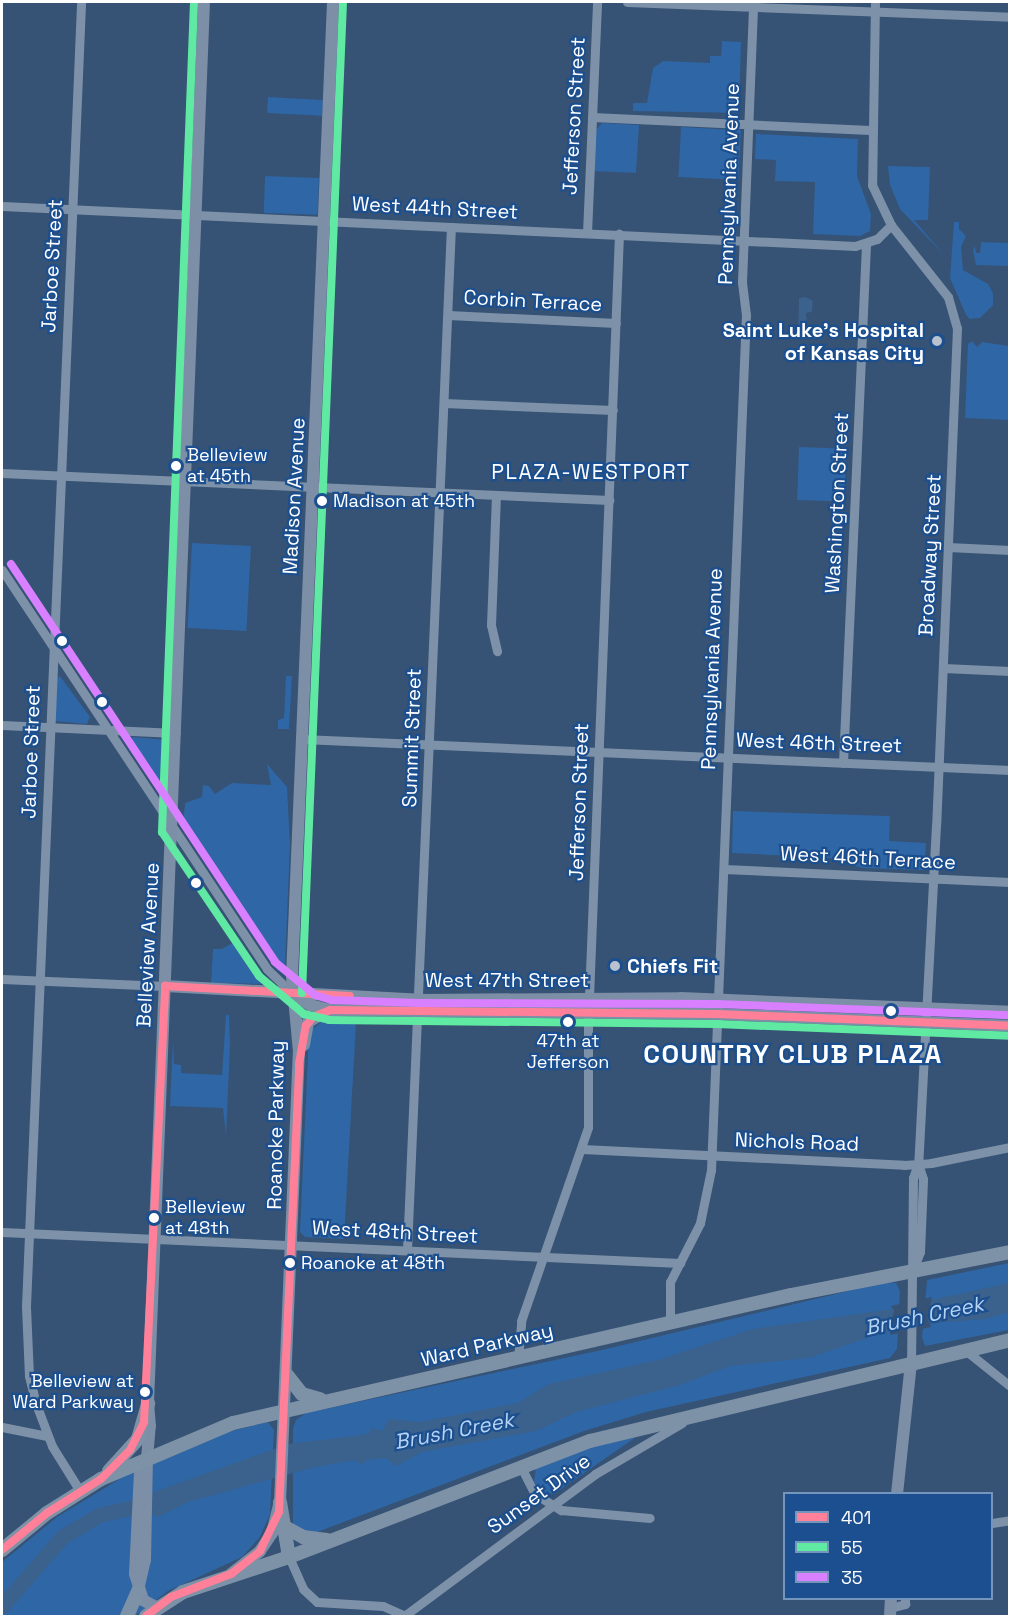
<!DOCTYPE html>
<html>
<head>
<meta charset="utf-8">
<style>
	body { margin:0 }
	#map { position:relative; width:1011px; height:1618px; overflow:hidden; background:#365274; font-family:"Space Grotesk",sans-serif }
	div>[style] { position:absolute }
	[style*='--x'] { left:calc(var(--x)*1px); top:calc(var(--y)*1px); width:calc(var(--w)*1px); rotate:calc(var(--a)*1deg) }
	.green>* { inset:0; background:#2f66a5; transform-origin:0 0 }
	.water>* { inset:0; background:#3b618d }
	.pier>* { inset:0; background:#365274 }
	.river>* { height:15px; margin:-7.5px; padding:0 7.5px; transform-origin:7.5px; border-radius:7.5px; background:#3b618d }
	.minor>* { height:9px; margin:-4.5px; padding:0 4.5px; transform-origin:4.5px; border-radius:4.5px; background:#7d92a8 }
	.major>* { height:12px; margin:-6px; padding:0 6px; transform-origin:6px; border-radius:6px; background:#7d8ea7 }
	.highway>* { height:14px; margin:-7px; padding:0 7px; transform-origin:7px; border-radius:7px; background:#7e92a7 }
	.bus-1>* { height:8px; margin:-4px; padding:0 4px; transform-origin:4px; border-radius:4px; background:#ff8098 }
	.bus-2>* { height:8px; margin:-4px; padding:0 4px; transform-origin:4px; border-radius:4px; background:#60e9a3 }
	.bus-3>* { height:8px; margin:-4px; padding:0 4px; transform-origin:4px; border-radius:4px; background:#d880ff }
	.dots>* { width:16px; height:16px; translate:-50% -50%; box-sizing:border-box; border:3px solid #1b4f8f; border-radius:50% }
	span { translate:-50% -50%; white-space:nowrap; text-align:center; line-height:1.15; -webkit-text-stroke:4.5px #1b4f8f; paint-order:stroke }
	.bus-label { font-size:18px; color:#fff }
	.left { translate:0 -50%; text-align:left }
	.right { translate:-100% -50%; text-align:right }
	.street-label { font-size:20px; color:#fff }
	.poi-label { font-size:20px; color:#fff; font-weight:700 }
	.neighbourhood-label { font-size:21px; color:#fff; letter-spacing:1.5px }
	.water-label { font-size:21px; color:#b5d3f5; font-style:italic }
	.district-label { font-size:26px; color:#fff; font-weight:700; letter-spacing:1.5px }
	.frame { position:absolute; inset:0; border:3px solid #fff; pointer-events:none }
	.legend { position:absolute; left:783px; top:1492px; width:210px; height:108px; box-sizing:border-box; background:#1b4f8f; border:2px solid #7695bc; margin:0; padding:8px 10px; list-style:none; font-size:18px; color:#fff }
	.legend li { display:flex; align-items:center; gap:12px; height:30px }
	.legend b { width:30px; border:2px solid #7695bc }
</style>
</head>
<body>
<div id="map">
	<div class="green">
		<div style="clip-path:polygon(722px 41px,741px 42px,739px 113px,633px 111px,633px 103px,647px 103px,653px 68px,663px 61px,710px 63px,710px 56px,721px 56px)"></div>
		<div style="left:268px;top:97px;width:55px;height:16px;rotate:3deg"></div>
		<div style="clip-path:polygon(602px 123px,639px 125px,636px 173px,593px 171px,596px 130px)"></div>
		<div style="left:681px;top:127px;width:60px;height:50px;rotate:3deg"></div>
		<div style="clip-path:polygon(756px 134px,858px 139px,857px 176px,871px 214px,870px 231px,860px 236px,813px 234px,815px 182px,775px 181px,776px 160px,755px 159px)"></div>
		<div style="clip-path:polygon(888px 166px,930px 167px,928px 220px,914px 220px,945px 256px,900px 209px,890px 185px)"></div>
		<div style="left:265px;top:176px;width:54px;height:37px;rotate:2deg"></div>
		<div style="clip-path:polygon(954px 222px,959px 222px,959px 229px,966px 236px,961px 247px,963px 270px,988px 284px,993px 293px,993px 305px,980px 318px,970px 319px,966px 315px,950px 278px)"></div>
		<div style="clip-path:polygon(981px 242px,1009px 243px,1009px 266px,976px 265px,973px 250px,975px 246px,976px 253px,980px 253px)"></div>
		<div style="clip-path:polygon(972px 341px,977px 347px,982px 342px,1009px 346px,1009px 420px,965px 418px,968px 344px)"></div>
		<div style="left:799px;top:447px;width:47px;height:53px;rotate:2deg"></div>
		<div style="left:192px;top:543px;width:59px;height:85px;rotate:3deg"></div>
		<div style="clip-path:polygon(20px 570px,45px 609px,45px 617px,14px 574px)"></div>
		<div style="clip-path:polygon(60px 676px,90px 717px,87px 724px,55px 721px,56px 678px)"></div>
		<div style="clip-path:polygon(286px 676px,292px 676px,289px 729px,278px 729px,278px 720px,284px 718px)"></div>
		<div style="clip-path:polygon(133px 737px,167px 740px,166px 787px,163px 793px,127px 744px)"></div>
		<div style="clip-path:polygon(267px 764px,287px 787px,290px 844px,285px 967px,278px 971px,183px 826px,185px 803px,202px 797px,203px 785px,209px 786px,215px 794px,232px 783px,271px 785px)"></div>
		<div style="clip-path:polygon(733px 811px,890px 816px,889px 841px,926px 843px,924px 870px,863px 868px,852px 865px,852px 859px,732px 853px)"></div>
		<div style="clip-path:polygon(239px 939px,266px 981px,266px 984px,211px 983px,213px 949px,222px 949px)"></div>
		<div style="clip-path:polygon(226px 1015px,229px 1015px,230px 1045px,226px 1136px,223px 1108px,170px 1106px,173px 1039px,174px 1064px,181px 1065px,181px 1073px,222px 1075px)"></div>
		<div style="clip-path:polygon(323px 1021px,356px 1023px,344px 1239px,305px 1237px,300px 1232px,309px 1031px)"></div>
		<div style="clip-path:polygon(1009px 1263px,1009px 1330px,925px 1346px,922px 1337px,927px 1280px)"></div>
		<div style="clip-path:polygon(886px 1282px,896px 1283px,900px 1291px,897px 1349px,890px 1358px,646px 1412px,584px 1431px,312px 1534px,293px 1526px,293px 1429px,296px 1420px,306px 1413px,602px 1350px)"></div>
		<div style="clip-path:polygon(268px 1422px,274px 1430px,270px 1514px,260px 1537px,242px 1557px,168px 1591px,135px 1616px,2px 1616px,2px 1562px,57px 1517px,131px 1472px,224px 1433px)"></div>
		<div style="clip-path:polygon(636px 1437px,554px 1494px,541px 1492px,534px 1482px,536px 1467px,586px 1448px)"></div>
	</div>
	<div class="water">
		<div style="clip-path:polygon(806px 297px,813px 301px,812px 312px,806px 313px,808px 335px,798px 335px,799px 298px)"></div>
		<div style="clip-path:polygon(1009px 1283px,1009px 1312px,986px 1319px,935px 1323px,878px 1334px,809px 1358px,730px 1366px,680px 1385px,576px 1412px,536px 1431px,422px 1452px,396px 1466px,386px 1458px,365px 1460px,364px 1466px,355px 1460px,311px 1468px,188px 1502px,158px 1517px,137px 1507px,154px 1492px,288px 1444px,362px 1435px,370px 1433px,371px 1428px,382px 1431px,389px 1419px,420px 1422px,518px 1403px,549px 1384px,658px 1360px,753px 1329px,886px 1310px)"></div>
	</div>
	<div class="pier">
		<div style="clip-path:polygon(932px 1297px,928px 1320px,931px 1327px,890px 1335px,894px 1310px,891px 1306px)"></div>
	</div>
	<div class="river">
		<div style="--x:2;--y:1606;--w:91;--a:-49"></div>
		<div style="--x:62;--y:1537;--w:43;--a:-30.7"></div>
		<div style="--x:99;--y:1515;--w:53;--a:-13"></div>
	</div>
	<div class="minor">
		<div style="--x:627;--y:2;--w:383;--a:2.2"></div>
		<div style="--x:875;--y:2;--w:183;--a:90.9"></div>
		<div style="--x:872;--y:185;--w:44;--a:64.6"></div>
		<div style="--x:891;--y:225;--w:92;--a:51.6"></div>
		<div style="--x:948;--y:297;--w:32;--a:74"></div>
		<div style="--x:957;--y:328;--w:497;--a:92.4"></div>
		<div style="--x:936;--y:825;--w:339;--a:93"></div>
		<div style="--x:918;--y:1164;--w:15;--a:110"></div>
		<div style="--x:913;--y:1178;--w:184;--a:90.6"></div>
		<div style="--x:592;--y:117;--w:278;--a:2.7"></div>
		<div style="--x:2;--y:206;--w:854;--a:2.68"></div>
		<div style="--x:855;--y:246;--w:23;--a:-18"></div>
		<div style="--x:877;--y:239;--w:20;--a:-45"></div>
		<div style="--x:587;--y:233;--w:231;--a:-87.5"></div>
		<div style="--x:448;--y:315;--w:168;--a:2.7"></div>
		<div style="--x:444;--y:403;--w:169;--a:2.4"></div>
		<div style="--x:2;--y:473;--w:608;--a:2.55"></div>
		<div style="--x:496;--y:495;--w:130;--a:92.2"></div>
		<div style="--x:491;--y:625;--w:27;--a:77"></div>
		<div style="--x:948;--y:547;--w:62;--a:2.8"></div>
		<div style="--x:2;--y:570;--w:479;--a:56.4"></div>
		<div style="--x:267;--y:969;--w:35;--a:44"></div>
		<div style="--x:943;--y:668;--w:67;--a:2.6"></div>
		<div style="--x:2;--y:725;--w:174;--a:2.6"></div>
		<div style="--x:302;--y:739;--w:709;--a:2.51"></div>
		<div style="--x:843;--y:763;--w:519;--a:-87.46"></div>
		<div style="--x:724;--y:869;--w:286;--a:2.6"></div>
		<div style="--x:2;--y:979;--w:163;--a:2.5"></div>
		<div style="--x:582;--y:1149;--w:322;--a:2.8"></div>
		<div style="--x:904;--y:1165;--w:27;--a:-4"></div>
		<div style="--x:931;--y:1163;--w:81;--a:-11.4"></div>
		<div style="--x:2;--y:1232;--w:679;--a:2.62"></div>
		<div style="--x:407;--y:1250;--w:1024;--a:-87.54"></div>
		<div style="--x:913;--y:1270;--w:19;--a:-69"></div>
		<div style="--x:920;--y:1252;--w:73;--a:-87.6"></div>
		<div style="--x:923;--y:1179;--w:16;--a:-108"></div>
		<div style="--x:670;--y:1324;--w:42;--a:-90"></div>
		<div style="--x:670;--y:1282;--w:66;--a:-63"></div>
		<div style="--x:700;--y:1223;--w:54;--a:-78.3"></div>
		<div style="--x:711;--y:1170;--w:856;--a:-87.66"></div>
		<div style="--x:746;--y:315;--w:33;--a:-97"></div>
		<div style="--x:742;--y:282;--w:274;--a:-87.7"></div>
		<div style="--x:965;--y:1350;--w:58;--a:38.7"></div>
		<div style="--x:518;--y:1359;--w:38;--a:-85"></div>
		<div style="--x:521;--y:1321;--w:205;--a:-70.9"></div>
		<div style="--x:588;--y:1127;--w:104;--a:-90"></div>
		<div style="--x:588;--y:1023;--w:790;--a:-87.75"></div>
		<div style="--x:2;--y:1427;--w:46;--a:11.3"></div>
		<div style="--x:521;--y:1467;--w:30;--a:63"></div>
		<div style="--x:535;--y:1494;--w:31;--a:32"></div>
		<div style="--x:561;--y:1510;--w:89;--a:5.1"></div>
		<div style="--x:80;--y:1491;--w:53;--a:-121.9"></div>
		<div style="--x:52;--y:1446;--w:45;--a:-110.9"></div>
		<div style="--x:36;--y:1404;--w:29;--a:-104"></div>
		<div style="--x:29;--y:1376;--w:70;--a:-92.5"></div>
		<div style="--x:26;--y:1306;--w:1305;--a:-87.58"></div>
		<div style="--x:992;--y:1523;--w:18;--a:-9"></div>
		<div style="--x:289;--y:1557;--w:35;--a:66"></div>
		<div style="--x:303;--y:1589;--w:19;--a:43"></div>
		<div style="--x:317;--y:1602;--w:66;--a:3.5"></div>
		<div style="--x:383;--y:1606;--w:24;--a:24"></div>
		<div style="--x:890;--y:1608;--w:16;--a:-15"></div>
		<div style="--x:905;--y:1604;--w:6;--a:-90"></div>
		<div style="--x:404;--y:1616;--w:238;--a:-36.6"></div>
		<div style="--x:595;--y:1474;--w:101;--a:-30.4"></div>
	</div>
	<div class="major">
		<div style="--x:165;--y:986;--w:255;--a:3.1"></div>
		<div style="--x:420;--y:1000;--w:261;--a:-0.4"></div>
		<div style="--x:681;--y:998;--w:329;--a:2.4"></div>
		<div style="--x:293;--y:994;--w:20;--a:33"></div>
		<div style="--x:310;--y:1005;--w:21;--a:14"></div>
		<div style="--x:330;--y:1010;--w:387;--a:0.6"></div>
		<div style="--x:717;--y:1014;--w:293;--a:2.3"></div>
		<div style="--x:304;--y:1045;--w:23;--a:-80"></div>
		<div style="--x:308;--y:1022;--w:24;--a:-30"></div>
		<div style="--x:897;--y:1494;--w:133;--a:-83.9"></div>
		<div style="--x:231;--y:1574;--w:37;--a:-38"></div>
		<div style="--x:260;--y:1551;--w:22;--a:-56"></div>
		<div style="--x:272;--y:1533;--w:32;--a:-76"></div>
		<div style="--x:280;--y:1502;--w:450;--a:-87.6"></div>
		<div style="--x:299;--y:1052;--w:76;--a:-95.3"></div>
		<div style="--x:292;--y:976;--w:975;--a:-87.59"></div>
		<div style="--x:138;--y:1590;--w:31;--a:-77"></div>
		<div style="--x:145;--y:1560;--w:102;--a:-88.9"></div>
		<div style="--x:156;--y:1607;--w:15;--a:-152"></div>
		<div style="--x:143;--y:1600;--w:27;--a:-107"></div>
		<div style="--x:135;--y:1574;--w:103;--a:-87.2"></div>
		<div style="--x:140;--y:1471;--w:15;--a:-62"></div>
		<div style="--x:147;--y:1458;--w:32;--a:-85"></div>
		<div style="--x:150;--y:1426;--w:23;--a:-95"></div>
		<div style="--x:148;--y:1403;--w:1402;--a:-87.71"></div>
		<div style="--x:890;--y:1616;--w:18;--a:-87"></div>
	</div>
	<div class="highway">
		<div style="--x:287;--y:1375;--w:24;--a:52"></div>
		<div style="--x:302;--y:1394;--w:19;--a:16"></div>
		<div style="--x:109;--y:1471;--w:43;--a:-47.8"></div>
		<div style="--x:138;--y:1439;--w:37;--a:-74"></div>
		<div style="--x:280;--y:1502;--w:56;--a:80.7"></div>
		<div style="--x:285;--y:1527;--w:21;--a:29"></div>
		<div style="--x:303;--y:1537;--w:24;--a:7"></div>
		<div style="--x:2;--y:1550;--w:58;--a:-39.4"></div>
		<div style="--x:47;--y:1513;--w:64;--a:-32.2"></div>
		<div style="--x:101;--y:1479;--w:143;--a:-23"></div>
		<div style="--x:233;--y:1423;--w:572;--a:-12.92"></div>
		<div style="--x:791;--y:1295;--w:223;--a:-11.1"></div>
		<div style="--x:127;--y:1616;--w:27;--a:-66"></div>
		<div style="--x:146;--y:1616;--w:44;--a:-33"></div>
		<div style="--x:183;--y:1592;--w:112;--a:-18.3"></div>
		<div style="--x:289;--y:1557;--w:323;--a:-21.1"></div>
		<div style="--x:590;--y:1441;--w:432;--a:-13.5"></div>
	</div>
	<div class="bus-1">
		<div style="--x:165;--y:986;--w:185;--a:3.1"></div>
		<div style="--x:2;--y:1550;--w:58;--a:-39.4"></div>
		<div style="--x:47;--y:1513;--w:64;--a:-32.2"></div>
		<div style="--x:101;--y:1479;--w:41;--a:-45"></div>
		<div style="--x:130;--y:1450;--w:31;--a:-63"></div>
		<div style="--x:144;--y:1422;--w:437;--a:-87.2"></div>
		<div style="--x:146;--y:1616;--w:31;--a:-37"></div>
		<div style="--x:171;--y:1597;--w:64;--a:-21"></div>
		<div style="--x:231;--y:1574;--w:37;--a:-38"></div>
		<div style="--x:260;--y:1551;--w:43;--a:-64"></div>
		<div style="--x:279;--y:1512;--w:448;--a:-87.4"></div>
		<div style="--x:299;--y:1064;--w:39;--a:-80"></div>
		<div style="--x:306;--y:1026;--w:11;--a:-52"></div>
		<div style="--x:313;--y:1017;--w:18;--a:-22"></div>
		<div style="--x:330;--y:1010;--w:387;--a:0.6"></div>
		<div style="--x:717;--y:1014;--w:293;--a:2.3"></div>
	</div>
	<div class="bus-2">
		<div style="--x:194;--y:2;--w:831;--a:92.21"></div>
		<div style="--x:162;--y:832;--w:174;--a:56"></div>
		<div style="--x:259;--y:976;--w:59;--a:40.2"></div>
		<div style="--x:304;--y:1014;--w:26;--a:13"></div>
		<div style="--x:329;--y:1020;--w:388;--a:0.6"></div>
		<div style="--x:717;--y:1024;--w:293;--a:2.3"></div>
		<div style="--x:302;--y:993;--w:992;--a:-87.63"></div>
	</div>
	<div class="bus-3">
		<div style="--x:11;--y:564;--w:478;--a:56.4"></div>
		<div style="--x:275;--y:962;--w:52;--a:39.5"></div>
		<div style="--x:315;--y:995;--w:17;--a:17"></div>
		<div style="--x:331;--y:1000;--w:88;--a:2"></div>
		<div style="--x:419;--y:1003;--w:298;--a:0.2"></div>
		<div style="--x:717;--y:1004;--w:293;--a:2.2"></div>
	</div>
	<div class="dots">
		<div style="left:937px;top:341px;background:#b9c2ce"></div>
		<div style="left:176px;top:466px;background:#fff"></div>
		<div style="left:322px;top:501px;background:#fff"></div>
		<div style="left:62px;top:641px;background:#fff"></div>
		<div style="left:102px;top:702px;background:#fff"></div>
		<div style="left:196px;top:883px;background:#fff"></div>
		<div style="left:615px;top:966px;background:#b9c2ce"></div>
		<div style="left:891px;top:1011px;background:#fff"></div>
		<div style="left:568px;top:1022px;background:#fff"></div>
		<div style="left:154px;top:1218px;background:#fff"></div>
		<div style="left:290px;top:1263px;background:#fff"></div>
		<div style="left:145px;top:1392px;background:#fff"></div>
	</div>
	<div class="bus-label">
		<span class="left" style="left:187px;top:466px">Belleview<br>at 45th</span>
		<span class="left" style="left:333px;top:501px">Madison at 45th</span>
		<span style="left:568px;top:1052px">47th at<br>Jefferson</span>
		<span class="left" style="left:165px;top:1218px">Belleview<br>at 48th</span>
		<span class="left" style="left:301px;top:1263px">Roanoke at 48th</span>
		<span class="right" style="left:134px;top:1392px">Belleview at<br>Ward Parkway</span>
	</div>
	<div class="street-label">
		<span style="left:574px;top:116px;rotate:-87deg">Jefferson Street</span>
		<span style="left:729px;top:184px;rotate:-88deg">Pennsylvania Avenue</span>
		<span style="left:435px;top:208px;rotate:3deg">West 44th Street</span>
		<span style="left:52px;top:266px;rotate:-87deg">Jarboe Street</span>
		<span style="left:533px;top:301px;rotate:3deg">Corbin Terrace</span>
		<span style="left:294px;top:496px;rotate:-87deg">Madison Avenue</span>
		<span style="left:837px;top:503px;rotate:-87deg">Washington Street</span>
		<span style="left:930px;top:555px;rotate:-87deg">Broadway Street</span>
		<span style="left:712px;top:669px;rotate:-88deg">Pennsylvania Avenue</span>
		<span style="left:412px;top:738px;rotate:-88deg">Summit Street</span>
		<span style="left:819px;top:743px;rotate:2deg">West 46th Street</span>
		<span style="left:31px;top:752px;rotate:-88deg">Jarboe Street</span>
		<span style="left:579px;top:802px;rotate:-88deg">Jefferson Street</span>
		<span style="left:868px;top:858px;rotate:3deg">West 46th Terrace</span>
		<span style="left:148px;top:945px;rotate:-87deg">Belleview Avenue</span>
		<span style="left:507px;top:980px">West 47th Street</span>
		<span style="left:276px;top:1125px;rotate:-89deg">Roanoke Parkway</span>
		<span style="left:797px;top:1142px;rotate:2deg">Nichols Road</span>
		<span style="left:395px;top:1232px;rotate:3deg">West 48th Street</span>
		<span style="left:487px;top:1345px;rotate:-13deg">Ward Parkway</span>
		<span style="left:539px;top:1494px;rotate:-36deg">Sunset Drive</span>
	</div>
	<div class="poi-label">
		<span class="right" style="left:924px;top:342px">Saint Luke's Hospital<br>of Kansas City</span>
		<span class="left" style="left:627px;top:966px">Chiefs Fit</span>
	</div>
	<div class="neighbourhood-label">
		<span style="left:591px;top:472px">PLAZA-WESTPORT</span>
	</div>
	<div class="water-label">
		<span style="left:924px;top:1316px;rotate:-12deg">Brush Creek</span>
		<span style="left:454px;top:1431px;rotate:-11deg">Brush Creek</span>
	</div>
	<div class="district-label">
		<span style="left:793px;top:1055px">COUNTRY CLUB PLAZA</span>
	</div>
	<div class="frame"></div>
	<ul class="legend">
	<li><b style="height:8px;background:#ff8098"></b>401</li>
	<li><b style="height:8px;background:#60e9a3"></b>55</li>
	<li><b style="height:8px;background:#d880ff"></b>35</li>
	</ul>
</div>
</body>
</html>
